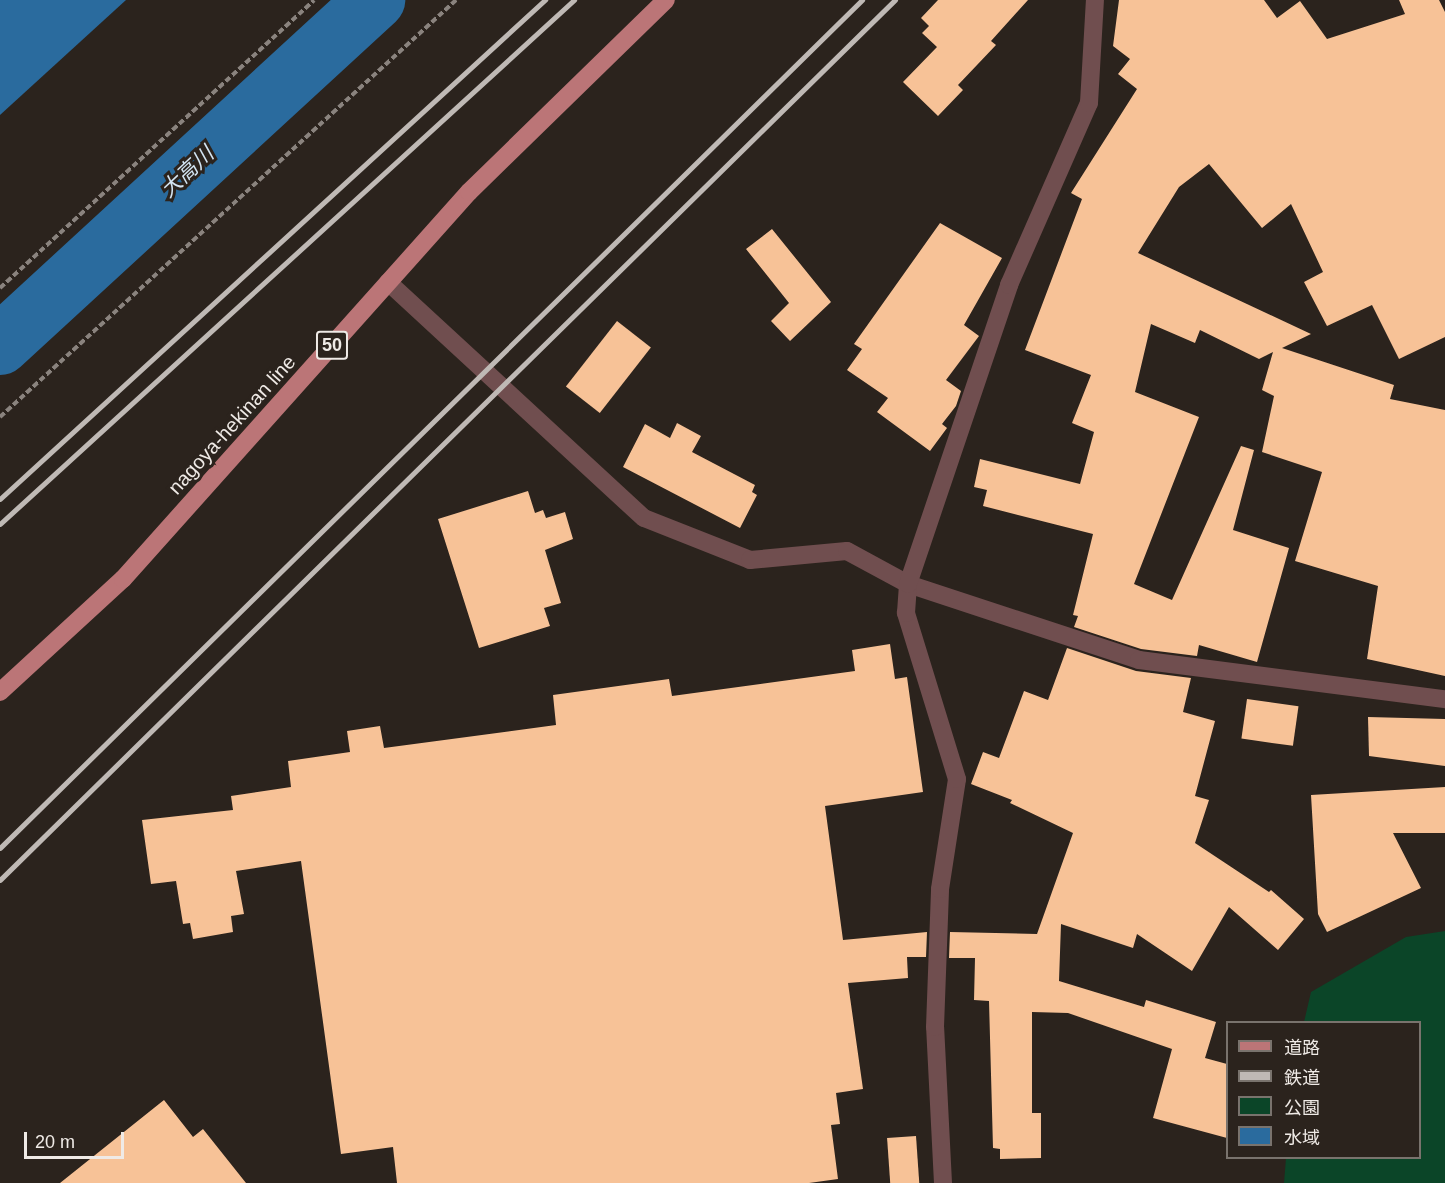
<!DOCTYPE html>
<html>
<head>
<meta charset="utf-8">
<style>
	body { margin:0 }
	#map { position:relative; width:1445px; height:1183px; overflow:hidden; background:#2b231d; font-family:Arial,"Noto Sans JP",sans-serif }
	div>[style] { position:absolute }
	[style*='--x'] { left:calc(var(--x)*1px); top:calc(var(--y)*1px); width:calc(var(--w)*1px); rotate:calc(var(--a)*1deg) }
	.green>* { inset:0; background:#0b4528 }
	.water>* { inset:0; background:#2a6b9e }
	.river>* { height:60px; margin:-30px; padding:0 30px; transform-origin:30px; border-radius:30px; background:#2a6b9e }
	.building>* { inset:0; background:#f7c297; transform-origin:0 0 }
	.path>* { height:4px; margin-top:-2px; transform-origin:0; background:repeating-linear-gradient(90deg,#8a837e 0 6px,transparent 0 9px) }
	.minor>* { height:18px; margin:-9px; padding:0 9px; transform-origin:9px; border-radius:9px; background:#704e4f }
	.primary>* { height:18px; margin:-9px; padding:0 9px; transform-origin:9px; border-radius:9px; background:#bb7577 }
	.rail>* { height:4.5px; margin:-2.25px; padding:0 2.25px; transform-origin:2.25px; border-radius:2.25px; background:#bfb9b5 }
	span { translate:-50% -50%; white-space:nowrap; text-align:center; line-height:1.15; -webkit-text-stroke:6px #2b231d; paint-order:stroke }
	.shield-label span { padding:2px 4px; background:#2b231d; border:2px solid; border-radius:4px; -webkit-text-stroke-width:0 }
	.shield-label { font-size:18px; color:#efeae6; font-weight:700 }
	.street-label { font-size:20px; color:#efeae6 }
	.water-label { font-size:21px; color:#d4e5f3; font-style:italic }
	.legend { position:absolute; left:1226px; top:1021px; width:195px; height:138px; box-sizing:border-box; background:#2b231d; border:2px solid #79736d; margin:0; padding:8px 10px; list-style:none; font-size:18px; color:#efeae6 }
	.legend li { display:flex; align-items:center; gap:12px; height:30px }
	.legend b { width:30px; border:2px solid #79736d }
	.scale { position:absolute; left:24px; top:1132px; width:100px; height:27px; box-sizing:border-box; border:3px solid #efeae6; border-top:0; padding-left:8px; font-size:18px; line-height:21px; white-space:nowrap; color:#efeae6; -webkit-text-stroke:4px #2b231d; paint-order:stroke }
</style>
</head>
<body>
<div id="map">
	<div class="green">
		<div style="clip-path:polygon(1445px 931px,1445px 1183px,1284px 1183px,1286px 1158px,1420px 1158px,1420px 1022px,1304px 1022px,1311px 992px,1406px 937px)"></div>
	</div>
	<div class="water">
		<div style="clip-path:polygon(0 0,126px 0,0 115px)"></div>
	</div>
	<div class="river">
		<div style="--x:0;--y:345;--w:510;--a:-42.61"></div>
	</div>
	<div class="building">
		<div style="clip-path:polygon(938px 0,1028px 0,991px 41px,996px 45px,958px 85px,963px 90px,938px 116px,903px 82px,937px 47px,922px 33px,929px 26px,921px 18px)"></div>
		<div style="clip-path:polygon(1119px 0,1264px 0,1277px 18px,1300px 1px,1327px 39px,1405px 14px,1399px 0,1439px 0,1445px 12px,1445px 337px,1399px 359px,1372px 305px,1327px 326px,1304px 282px,1323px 272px,1291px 204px,1262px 228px,1209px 164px,1179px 187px,1138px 253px,1311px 334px,1282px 348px,1394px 385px,1390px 399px,1445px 410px,1445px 676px,1367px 659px,1378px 586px,1295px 561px,1322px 472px,1262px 452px,1274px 396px,1262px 390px,1273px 352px,1259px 359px,1200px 330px,1195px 343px,1151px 324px,1135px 392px,1199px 417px,1134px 584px,1172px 600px,1241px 446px,1254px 450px,1233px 530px,1289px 548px,1257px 662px,1199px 645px,1197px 656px,1141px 649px,1074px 627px,1078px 616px,1073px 615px,1093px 534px,983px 506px,987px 490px,974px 487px,980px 459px,1080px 484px,1094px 432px,1072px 423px,1091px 375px,1025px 350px,1082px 199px,1071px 193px,1137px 89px,1118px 74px,1130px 59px,1113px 46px)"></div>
		<div style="clip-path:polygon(940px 223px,1002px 258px,964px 325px,979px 336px,946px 380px,961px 391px,956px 406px,942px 424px,947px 428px,930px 451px,877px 412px,888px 398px,847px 370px,862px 349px,854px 344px)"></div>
		<div style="clip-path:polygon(772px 229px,831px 302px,790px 341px,771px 321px,789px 303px,746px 249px)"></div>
		<div style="left:617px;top:321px;width:43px;height:83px;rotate:38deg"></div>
		<div style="clip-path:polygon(677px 423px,701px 436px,692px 452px,755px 485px,752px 492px,757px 495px,740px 528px,623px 467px,645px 424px,670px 438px)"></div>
		<div style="clip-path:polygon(528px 491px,535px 513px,543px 510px,546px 518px,565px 512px,573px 539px,545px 550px,561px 603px,544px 608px,550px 626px,479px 648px,438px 519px)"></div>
		<div style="clip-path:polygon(890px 644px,895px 679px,907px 677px,923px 792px,825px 806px,843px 940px,927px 932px,926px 957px,907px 957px,908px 978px,848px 983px,863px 1089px,836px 1093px,840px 1124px,831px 1125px,838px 1179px,809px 1183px,397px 1183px,393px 1147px,341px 1154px,301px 861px,236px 871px,244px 914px,231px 916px,233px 932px,193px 939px,190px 923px,183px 924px,176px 881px,151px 884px,142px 820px,233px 810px,231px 796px,291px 787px,288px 761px,350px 752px,347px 731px,380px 726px,384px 748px,556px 725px,553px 695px,669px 679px,672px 696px,855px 671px,852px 650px)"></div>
		<div style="clip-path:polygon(1067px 648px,1136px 671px,1191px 678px,1183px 712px,1215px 721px,1195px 796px,1209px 800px,1195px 843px,1269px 892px,1271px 890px,1304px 919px,1278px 950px,1229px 907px,1192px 971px,1137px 934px,1133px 948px,1061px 924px,1059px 981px,1144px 1007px,1146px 1000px,1216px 1022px,1205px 1058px,1227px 1064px,1227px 1138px,1153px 1118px,1172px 1049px,1068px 1013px,1032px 1012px,1032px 1113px,1041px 1113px,1041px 1158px,1000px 1159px,1000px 1149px,993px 1148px,989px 1001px,974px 1000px,975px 958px,949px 958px,950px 932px,1037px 934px,1073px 833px,1010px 803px,1012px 800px,971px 784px,983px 752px,999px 758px,1024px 691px,1048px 700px)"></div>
		<div style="left:1247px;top:699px;width:52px;height:40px;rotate:8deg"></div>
		<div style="clip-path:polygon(1368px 717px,1445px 719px,1445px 766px,1369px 756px)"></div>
		<div style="clip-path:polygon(1445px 787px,1445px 833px,1393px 833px,1421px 888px,1327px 932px,1318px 914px,1311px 795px)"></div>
		<div style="clip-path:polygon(164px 1100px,193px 1137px,203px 1129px,246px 1183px,60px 1183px)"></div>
		<div style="left:916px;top:1136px;width:47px;height:29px;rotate:86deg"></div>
	</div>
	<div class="path">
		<div style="--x:0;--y:288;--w:426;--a:-42.5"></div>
		<div style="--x:0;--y:417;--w:618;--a:-42.44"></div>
	</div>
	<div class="minor">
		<div style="--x:388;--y:282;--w:348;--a:42.7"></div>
		<div style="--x:644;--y:518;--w:114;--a:21.6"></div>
		<div style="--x:750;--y:560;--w:97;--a:-5.3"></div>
		<div style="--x:847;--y:551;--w:69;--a:28.4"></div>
		<div style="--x:908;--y:584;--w:243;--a:18.2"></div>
		<div style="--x:1139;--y:660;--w:308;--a:7.3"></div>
		<div style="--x:943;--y:1183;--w:156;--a:-92.9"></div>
		<div style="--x:935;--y:1027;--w:138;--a:-87.9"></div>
		<div style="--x:940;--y:889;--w:111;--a:-81.2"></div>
		<div style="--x:957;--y:779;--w:174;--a:-107.1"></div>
		<div style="--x:906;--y:613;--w:29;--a:-86"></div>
		<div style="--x:908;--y:584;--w:316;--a:-71.3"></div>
		<div style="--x:1009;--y:285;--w:199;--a:-66.3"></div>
		<div style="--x:1089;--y:103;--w:103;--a:-86.7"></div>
	</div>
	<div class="primary">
		<div style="--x:0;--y:692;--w:167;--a:-42.6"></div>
		<div style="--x:123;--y:579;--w:519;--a:-48.2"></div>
		<div style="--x:469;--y:192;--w:275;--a:-44.3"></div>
	</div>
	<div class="rail">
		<div style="--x:0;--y:499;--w:739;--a:-42.48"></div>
		<div style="--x:0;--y:524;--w:777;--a:-42.39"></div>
		<div style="--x:0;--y:848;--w:1209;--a:-44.53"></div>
		<div style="--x:0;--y:880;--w:1255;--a:-44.52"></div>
	</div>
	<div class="shield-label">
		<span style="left:332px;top:345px">50</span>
	</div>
	<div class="street-label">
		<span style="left:232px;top:425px;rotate:-48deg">nagoya-hekinan line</span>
	</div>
	<div class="water-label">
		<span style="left:187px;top:172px;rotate:-43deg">大高川</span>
	</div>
	<ul class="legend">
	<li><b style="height:8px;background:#bb7577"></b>道路</li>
	<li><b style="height:8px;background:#bfb9b5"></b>鉄道</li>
	<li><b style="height:16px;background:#0b4528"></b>公園</li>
	<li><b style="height:16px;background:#2a6b9e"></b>水域</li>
	</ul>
	<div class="scale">20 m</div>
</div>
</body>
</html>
